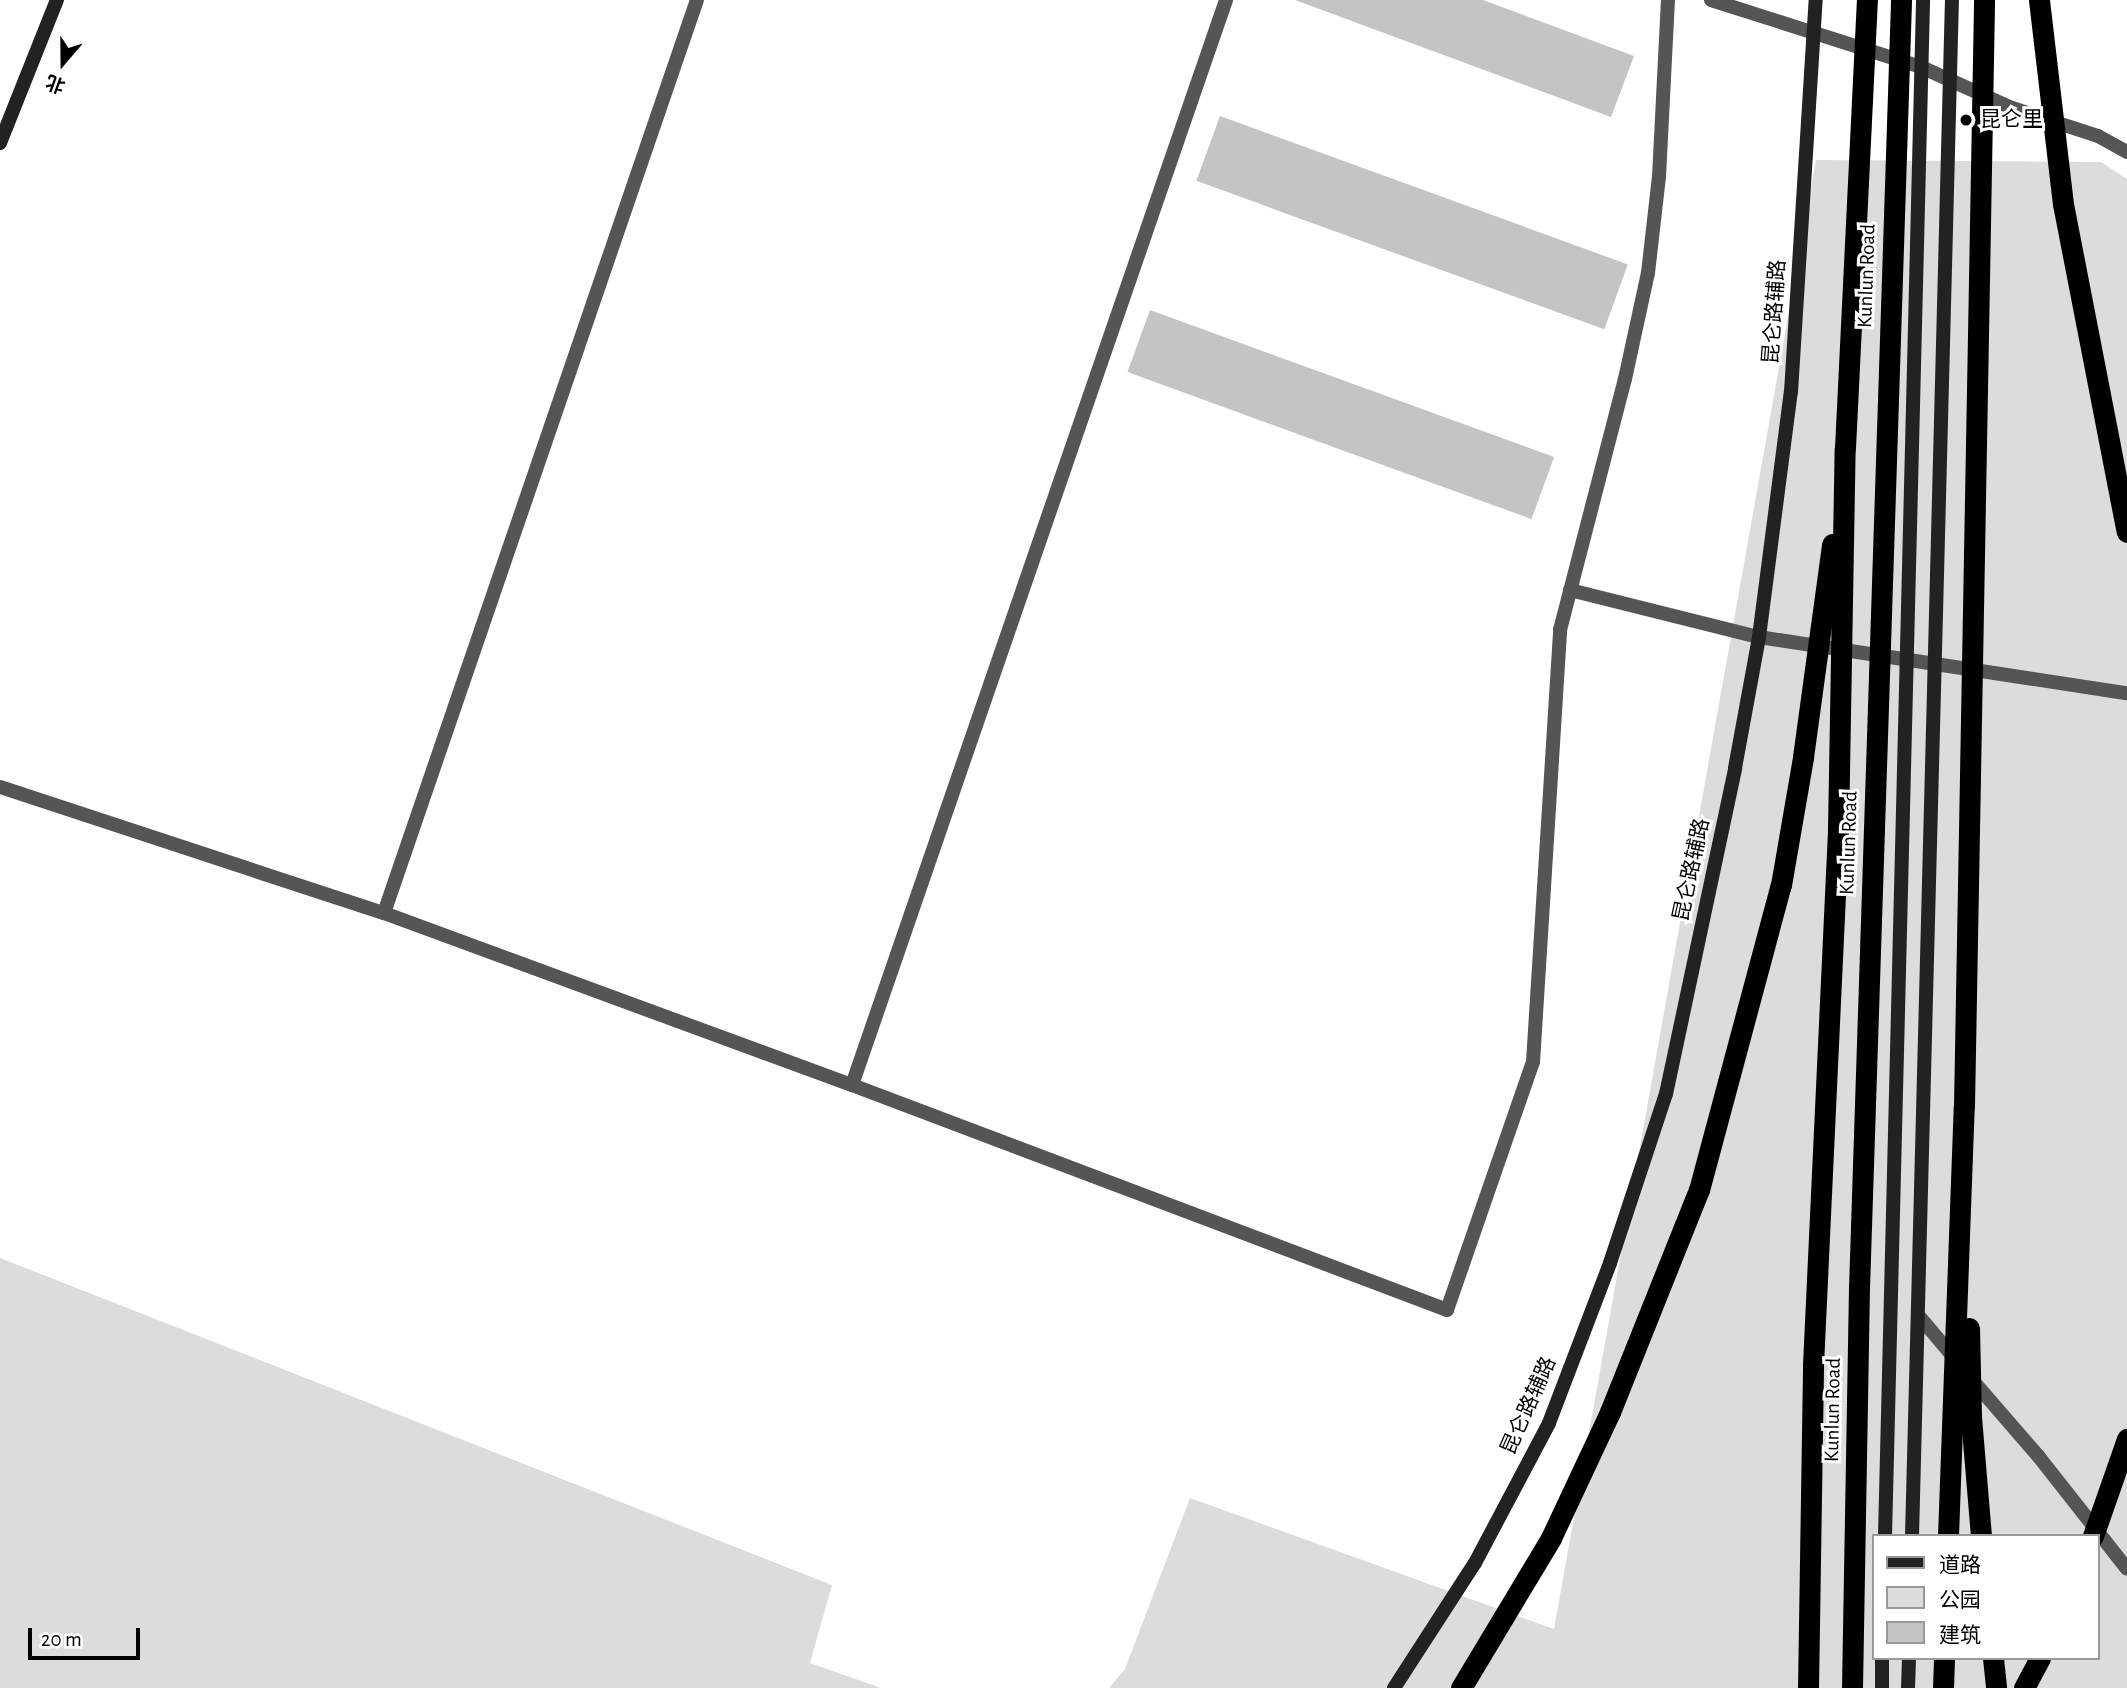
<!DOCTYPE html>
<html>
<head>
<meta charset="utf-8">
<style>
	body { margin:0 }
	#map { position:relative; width:2127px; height:1688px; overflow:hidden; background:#fff; font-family:"Alegreya Sans","Noto Sans SC",sans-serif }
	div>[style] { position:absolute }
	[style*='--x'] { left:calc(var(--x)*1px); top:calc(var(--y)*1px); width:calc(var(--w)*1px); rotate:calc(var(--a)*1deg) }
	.green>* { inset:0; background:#dcdcdc }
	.building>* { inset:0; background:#c4c4c4; transform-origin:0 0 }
	.lane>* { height:14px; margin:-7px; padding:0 7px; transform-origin:7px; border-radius:7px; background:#555 }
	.street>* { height:14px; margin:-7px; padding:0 7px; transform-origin:7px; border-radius:7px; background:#555 }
	.secondary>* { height:14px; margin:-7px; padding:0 7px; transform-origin:7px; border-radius:7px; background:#222 }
	.highway>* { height:21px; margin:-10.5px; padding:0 10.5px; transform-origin:10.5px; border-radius:10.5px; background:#000 }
	.dots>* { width:19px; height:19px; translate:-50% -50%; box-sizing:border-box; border:4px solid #fff; border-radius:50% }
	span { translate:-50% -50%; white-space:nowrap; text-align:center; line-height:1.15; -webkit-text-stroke:6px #fff; paint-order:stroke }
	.poi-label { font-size:21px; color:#000 }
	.left { translate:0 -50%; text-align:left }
	.street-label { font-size:21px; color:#000 }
	.legend { position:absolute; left:1872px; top:1534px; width:228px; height:126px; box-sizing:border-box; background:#fff; border:2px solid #999; margin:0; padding:9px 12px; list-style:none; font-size:21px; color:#000 }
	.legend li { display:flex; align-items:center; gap:14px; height:35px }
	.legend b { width:35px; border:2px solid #999 }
	.north { position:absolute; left:28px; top:28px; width:70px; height:70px; -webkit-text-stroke:5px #fff; paint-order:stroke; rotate:200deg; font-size:19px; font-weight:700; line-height:28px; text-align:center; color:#000 }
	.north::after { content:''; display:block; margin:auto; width:24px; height:32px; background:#000; clip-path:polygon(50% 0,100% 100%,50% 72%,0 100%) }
	.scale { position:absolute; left:28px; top:1628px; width:112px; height:32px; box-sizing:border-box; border:4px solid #000; border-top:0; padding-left:9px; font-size:21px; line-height:24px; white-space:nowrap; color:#000; -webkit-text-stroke:5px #fff; paint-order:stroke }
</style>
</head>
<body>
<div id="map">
	<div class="green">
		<div style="clip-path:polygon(evenodd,1816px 160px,2101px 162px,2127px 179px,2127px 1688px,1109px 1688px,1125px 1669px,1190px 1498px,1554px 1629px,1816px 160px,1873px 1536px,2097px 1536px,2097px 1658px,1873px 1658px,1873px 1536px)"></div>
		<div style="clip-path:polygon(0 1258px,832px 1585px,810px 1663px,881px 1688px,0 1688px)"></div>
	</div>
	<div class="building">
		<div style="clip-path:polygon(1295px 0,1483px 0,1634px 56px,1611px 117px)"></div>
		<div style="left:1220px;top:116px;width:434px;height:69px;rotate:20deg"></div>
		<div style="left:1150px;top:310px;width:430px;height:66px;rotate:20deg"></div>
	</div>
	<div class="lane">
		<div style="--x:384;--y:913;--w:965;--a:-71.08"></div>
	</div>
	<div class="street">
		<div style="--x:1711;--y:0;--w:220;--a:17.7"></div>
		<div style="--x:1921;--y:67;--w:100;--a:24.3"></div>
		<div style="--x:2012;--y:108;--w:90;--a:18"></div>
		<div style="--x:2098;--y:136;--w:33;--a:29"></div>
		<div style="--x:1570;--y:590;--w:195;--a:14"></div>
		<div style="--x:1759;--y:637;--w:372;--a:8.7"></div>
		<div style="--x:0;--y:787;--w:404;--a:18.2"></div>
		<div style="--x:384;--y:913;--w:499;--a:20.2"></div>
		<div style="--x:852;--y:1085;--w:636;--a:20.71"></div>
		<div style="--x:1447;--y:1310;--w:262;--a:-70.9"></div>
		<div style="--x:1533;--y:1062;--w:433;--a:-86.4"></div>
		<div style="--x:1560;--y:630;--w:259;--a:-75.5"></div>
		<div style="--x:1625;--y:379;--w:108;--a:-77.8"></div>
		<div style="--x:1648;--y:273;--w:97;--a:-83.5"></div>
		<div style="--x:1659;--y:177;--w:177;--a:-87.1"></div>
		<div style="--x:852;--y:1085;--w:1148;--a:-70.98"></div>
		<div style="--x:1918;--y:1315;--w:57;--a:49.9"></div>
		<div style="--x:1968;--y:1375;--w:108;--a:49.1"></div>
		<div style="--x:2039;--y:1457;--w:142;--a:51.8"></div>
	</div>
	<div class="secondary">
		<div style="--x:0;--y:143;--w:154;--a:-68.3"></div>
		<div style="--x:1885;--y:1536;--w:1536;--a:-88.58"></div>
		<div style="--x:1912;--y:1536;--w:1537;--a:-88.51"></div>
		<div style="--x:1394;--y:1688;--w:149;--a:-57.1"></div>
		<div style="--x:1475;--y:1563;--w:158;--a:-62.1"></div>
		<div style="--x:1549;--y:1423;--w:171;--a:-69.1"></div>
		<div style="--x:1610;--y:1263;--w:178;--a:-71.7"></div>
		<div style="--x:1666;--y:1094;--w:333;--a:-78"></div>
		<div style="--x:1735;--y:768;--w:133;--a:-79.6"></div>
		<div style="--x:1759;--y:637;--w:247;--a:-82.6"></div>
		<div style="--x:1791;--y:392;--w:393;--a:-86.4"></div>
		<div style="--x:1882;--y:1688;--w:30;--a:-90"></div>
		<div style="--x:1908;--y:1688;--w:30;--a:-88"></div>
	</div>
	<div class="highway">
		<div style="--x:2039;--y:0;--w:205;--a:83.3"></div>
		<div style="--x:2063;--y:204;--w:334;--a:79"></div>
		<div style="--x:1969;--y:1328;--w:89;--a:88.7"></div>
		<div style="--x:1971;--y:1417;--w:119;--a:85.2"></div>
		<div style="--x:1948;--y:1536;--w:430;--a:-87.9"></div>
		<div style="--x:1964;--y:1106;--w:1106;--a:-88.96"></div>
		<div style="--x:2093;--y:1536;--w:103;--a:-70.7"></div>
		<div style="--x:1993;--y:1658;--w:30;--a:84"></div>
		<div style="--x:1461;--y:1688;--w:175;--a:-59"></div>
		<div style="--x:1551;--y:1538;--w:139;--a:-64.9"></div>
		<div style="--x:1610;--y:1412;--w:239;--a:-68.2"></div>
		<div style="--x:1699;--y:1190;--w:316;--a:-75"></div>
		<div style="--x:1781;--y:885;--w:130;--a:-80.2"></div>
		<div style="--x:1803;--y:757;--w:215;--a:-82.2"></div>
		<div style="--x:1808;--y:1688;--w:323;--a:-89.1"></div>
		<div style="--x:1813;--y:1365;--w:536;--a:-87.32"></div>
		<div style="--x:1838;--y:830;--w:382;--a:-89"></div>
		<div style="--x:1845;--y:448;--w:449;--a:-87.2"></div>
		<div style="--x:1852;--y:1688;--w:400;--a:-89"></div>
		<div style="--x:1859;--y:1288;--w:1289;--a:-88.13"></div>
		<div style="--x:1943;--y:1688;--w:30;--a:-88"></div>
		<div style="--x:2024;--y:1688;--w:34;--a:-62"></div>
	</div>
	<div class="dots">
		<div style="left:1966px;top:120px;background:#000"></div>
	</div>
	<div class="poi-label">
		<span class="left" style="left:1980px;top:120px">昆仑里</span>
	</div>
	<div class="street-label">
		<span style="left:1867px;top:276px;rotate:-88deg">Kunlun Road</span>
		<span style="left:1775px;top:312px;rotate:-86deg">昆仑路辅路</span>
		<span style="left:1849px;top:843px;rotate:-88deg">Kunlun Road</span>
		<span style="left:1692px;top:870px;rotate:-78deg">昆仑路辅路</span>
		<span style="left:1529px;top:1406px;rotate:-66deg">昆仑路辅路</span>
		<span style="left:1833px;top:1410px;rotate:-89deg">Kunlun Road</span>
	</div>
	<ul class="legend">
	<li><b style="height:9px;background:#222"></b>道路</li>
	<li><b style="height:19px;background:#dcdcdc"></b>公园</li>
	<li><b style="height:19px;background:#c4c4c4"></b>建筑</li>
	</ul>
	<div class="north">北</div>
	<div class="scale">20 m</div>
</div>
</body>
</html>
